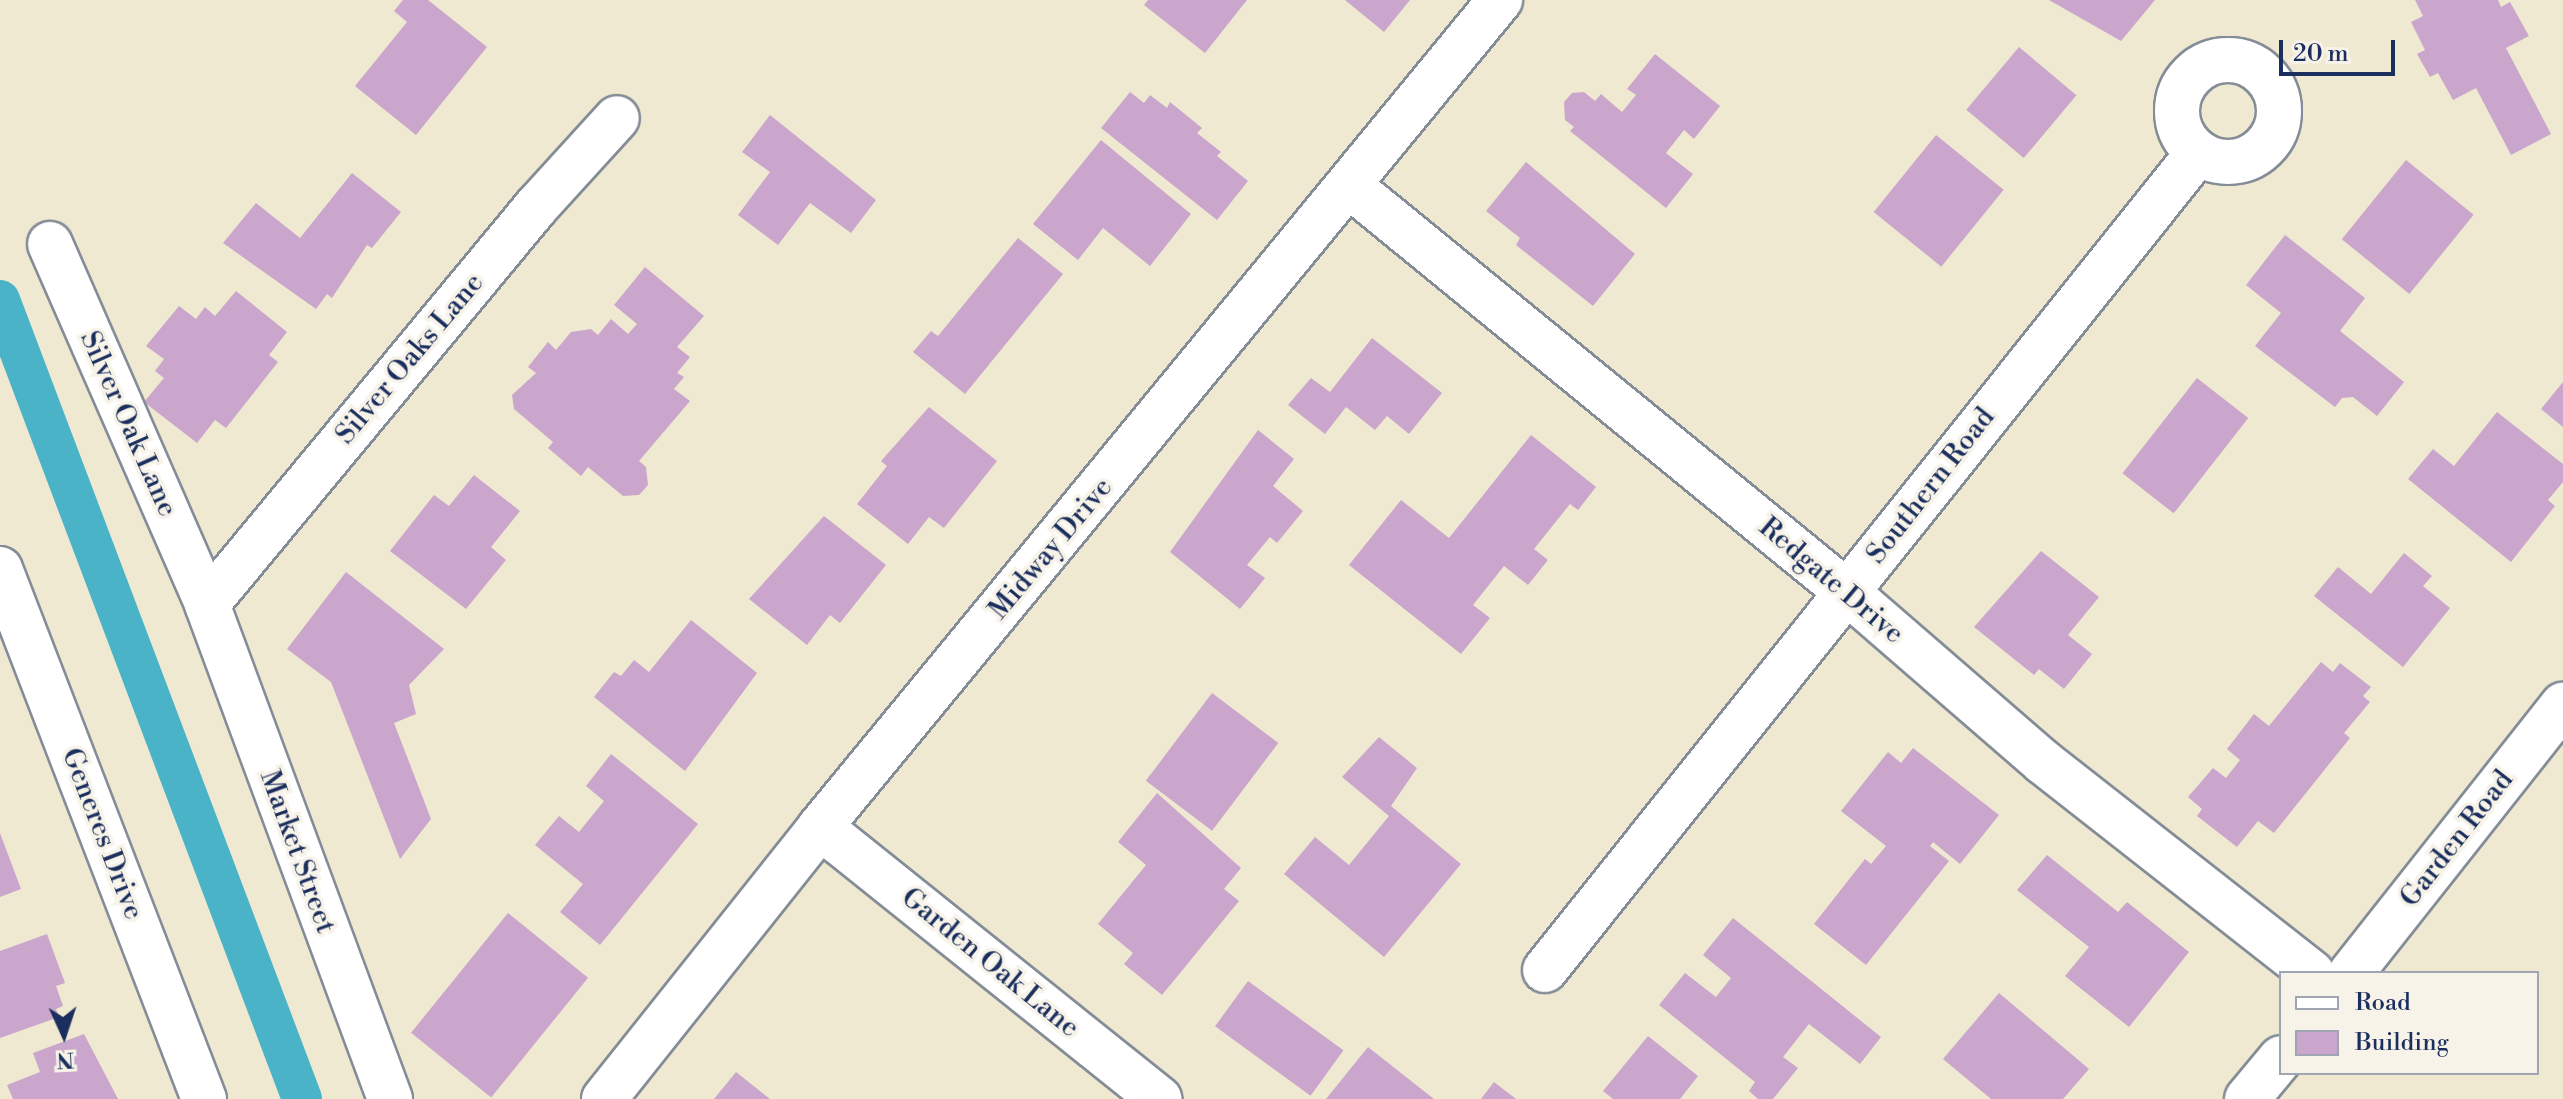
<!DOCTYPE html>
<html>
<head>
<meta charset="utf-8">
<style>
	body { margin:0 }
	#map { position:relative; width:2563px; height:1099px; overflow:hidden; background:#eee9d0; font-family:"Libre Bodoni",serif }
	div>[style] { position:absolute }
	[style*='--x'] { left:calc(var(--x)*1px); top:calc(var(--y)*1px); width:calc(var(--w)*1px); rotate:calc(var(--a)*1deg) }
	.canal>* { height:40px; margin:-20px; padding:0 20px; transform-origin:20px; border-radius:20px; background:#4ab3c8 }
	.building>* { inset:0; background:#cba6cc; transform-origin:0 0 }
	.roads { filter:drop-shadow(2px 0 #848c97) drop-shadow(-2px 0 #848c97) drop-shadow(0 2px #848c97) drop-shadow(0 -2px #848c97) }
	.minor>* { height:44px; margin:-22px; padding:0 22px; transform-origin:22px; border-radius:22px; background:#fff }
	.minor>.ring { margin:-22px; padding:0; box-sizing:content-box; background:none; border:44px solid #fff; border-radius:50% }
	span { translate:-50% -50%; white-space:nowrap; text-align:center; line-height:1.15; -webkit-text-stroke:7px #f7f3e8; paint-order:stroke }
	.street-label { font-size:28px; color:#1b2f5e }
	.legend { position:absolute; left:2279px; top:971px; width:260px; height:104px; box-sizing:border-box; background:#f7f3e8; border:2px solid #9fa5b1; margin:0; padding:10px 14px; list-style:none; font-size:24px; color:#1b2f5e }
	.legend li { display:flex; align-items:center; gap:16px; height:40px }
	.legend b { width:40px; border:2px solid #9fa5b1 }
	.north { position:absolute; left:24px; top:995px; width:80px; height:80px; -webkit-text-stroke:6px #f7f3e8; paint-order:stroke; rotate:177deg; font-size:22px; font-weight:700; line-height:32px; text-align:center; color:#1b2f5e }
	.north::after { content:''; display:block; margin:auto; width:28px; height:36px; background:#1b2f5e; clip-path:polygon(50% 0,100% 100%,50% 72%,0 100%) }
	.scale { position:absolute; left:2279px; top:40px; width:116px; height:36px; box-sizing:border-box; border:4px solid #1b2f5e; border-top:0; padding-left:10px; font-size:24px; line-height:28px; white-space:nowrap; color:#1b2f5e; -webkit-text-stroke:6px #f7f3e8; paint-order:stroke }
</style>
</head>
<body>
<div id="map">
	<div class="canal">
		<div style="--x:0;--y:300;--w:854;--a:69.29"></div>
	</div>
	<div class="building">
		<div style="clip-path:polygon(403px 0,428px 0,487px 47px,416px 135px,355px 86px,407px 22px,394px 11px)"></div>
		<div style="clip-path:polygon(1148px 0,1247px 0,1205px 53px,1144px 5px)"></div>
		<div style="clip-path:polygon(1345px 0,1410px 0,1384px 32px)"></div>
		<div style="clip-path:polygon(2049px 0,2155px 0,2121px 41px)"></div>
		<div style="clip-path:polygon(2415px 0,2498px 0,2501px 7px,2510px 2px,2529px 36px,2506px 48px,2551px 134px,2511px 155px,2476px 88px,2453px 100px,2438px 73px,2430px 77px,2417px 54px,2425px 50px,2411px 22px,2423px 16px)"></div>
		<div style="left:2019px;top:47px;width:75px;height:82px;rotate:40deg"></div>
		<div style="clip-path:polygon(1655px 54px,1720px 106px,1694px 139px,1684px 130px,1666px 153px,1693px 174px,1666px 208px,1570px 131px,1574px 127px,1565px 120px,1564px 102px,1572px 93px,1584px 92px,1595px 101px,1601px 94px,1622px 112px,1636px 95px,1627px 89px)"></div>
		<div style="clip-path:polygon(1130px 92px,1144px 103px,1150px 95px,1167px 108px,1170px 102px,1202px 128px,1197px 133px,1221px 152px,1217px 156px,1248px 181px,1217px 220px,1101px 128px)"></div>
		<div style="clip-path:polygon(770px 115px,876px 200px,851px 233px,810px 203px,778px 245px,738px 215px,770px 172px,742px 152px)"></div>
		<div style="left:1936px;top:135px;width:87px;height:99px;rotate:39deg"></div>
		<div style="clip-path:polygon(1101px 140px,1191px 214px,1150px 266px,1103px 228px,1078px 260px,1033px 224px)"></div>
		<div style="left:2406px;top:160px;width:87px;height:102px;rotate:39deg"></div>
		<div style="clip-path:polygon(1526px 162px,1635px 254px,1593px 306px,1516px 245px,1520px 238px,1486px 211px)"></div>
		<div style="clip-path:polygon(352px 173px,401px 212px,372px 248px,367px 245px,332px 298px,327px 294px,316px 309px,223px 243px,256px 203px,300px 238px)"></div>
		<div style="clip-path:polygon(2285px 235px,2365px 298px,2340px 331px,2404px 382px,2377px 416px,2353px 397px,2342px 398px,2335px 407px,2255px 346px,2281px 313px,2246px 285px)"></div>
		<div style="clip-path:polygon(1018px 238px,1063px 274px,965px 394px,913px 352px,931px 331px,938px 336px)"></div>
		<div style="clip-path:polygon(645px 267px,704px 316px,677px 347px,690px 357px,677px 373px,684px 377px,674px 389px,690px 401px,639px 461px,646px 467px,648px 485px,639px 495px,623px 496px,588px 467px,581px 476px,548px 448px,553px 442px,514px 409px,512px 395px,536px 373px,528px 367px,548px 342px,556px 350px,571px 332px,591px 329px,598px 335px,611px 319px,628px 334px,637px 324px,614px 305px)"></div>
		<div style="clip-path:polygon(236px 291px,287px 332px,269px 355px,278px 362px,226px 428px,215px 420px,197px 443px,144px 402px,164px 378px,155px 371px,164px 359px,146px 346px,179px 306px,196px 319px,205px 307px,215px 316px)"></div>
		<div style="clip-path:polygon(1372px 338px,1442px 393px,1409px 434px,1387px 416px,1375px 430px,1346px 407px,1325px 434px,1288px 405px,1311px 378px,1330px 392px)"></div>
		<div style="left:2197px;top:378px;width:65px;height:121px;rotate:38deg"></div>
		<div style="clip-path:polygon(2563px 382px,2563px 427px,2541px 409px)"></div>
		<div style="clip-path:polygon(929px 407px,997px 461px,944px 528px,929px 517px,908px 544px,857px 504px,887px 466px,881px 461px)"></div>
		<div style="clip-path:polygon(2497px 412px,2563px 464px,2563px 482px,2548px 500px,2555px 506px,2511px 562px,2408px 479px,2433px 449px,2454px 466px)"></div>
		<div style="clip-path:polygon(1258px 430px,1294px 459px,1273px 486px,1303px 511px,1277px 543px,1270px 537px,1247px 565px,1265px 578px,1240px 609px,1170px 552px)"></div>
		<div style="clip-path:polygon(1531px 435px,1596px 487px,1578px 510px,1570px 504px,1534px 549px,1548px 560px,1528px 585px,1504px 566px,1473px 605px,1490px 618px,1461px 654px,1349px 565px,1401px 500px,1449px 538px)"></div>
		<div style="clip-path:polygon(474px 475px,520px 511px,491px 547px,506px 560px,466px 609px,390px 551px,434px 495px,449px 506px)"></div>
		<div style="clip-path:polygon(824px 516px,886px 565px,840px 623px,830px 615px,807px 645px,749px 599px)"></div>
		<div style="clip-path:polygon(2041px 551px,2099px 597px,2068px 635px,2092px 654px,2064px 689px,2039px 669px,2034px 675px,1974px 627px)"></div>
		<div style="clip-path:polygon(2404px 553px,2432px 576px,2423px 586px,2450px 608px,2403px 667px,2314px 596px,2338px 567px,2371px 594px)"></div>
		<div style="clip-path:polygon(346px 572px,444px 649px,409px 685px,416px 714px,394px 723px,431px 819px,400px 859px,331px 682px,287px 649px)"></div>
		<div style="clip-path:polygon(691px 620px,757px 673px,685px 771px,594px 697px,614px 672px,621px 676px,634px 660px,649px 672px)"></div>
		<div style="clip-path:polygon(2321px 662px,2333px 672px,2340px 663px,2371px 687px,2363px 696px,2370px 702px,2344px 733px,2350px 738px,2274px 833px,2258px 821px,2237px 847px,2197px 816px,2202px 809px,2188px 797px,2213px 768px,2226px 778px,2240px 760px,2227px 749px,2254px 714px,2269px 726px)"></div>
		<div style="left:1212px;top:693px;width:83px;height:110px;rotate:37deg"></div>
		<div style="clip-path:polygon(1379px 737px,1417px 768px,1391px 806px,1461px 864px,1384px 957px,1284px 874px,1315px 837px,1349px 865px,1389px 816px,1342px 777px)"></div>
		<div style="clip-path:polygon(1913px 748px,1999px 815px,1960px 864px,1933px 842px,1930px 846px,1949px 861px,1866px 965px,1814px 924px,1865px 859px,1871px 864px,1886px 846px,1841px 811px,1888px 752px,1901px 763px)"></div>
		<div style="clip-path:polygon(611px 754px,698px 824px,600px 945px,560px 912px,583px 884px,535px 845px,559px 816px,579px 832px,604px 801px,586px 786px)"></div>
		<div style="clip-path:polygon(1157px 793px,1241px 868px,1224px 889px,1239px 901px,1162px 995px,1124px 964px,1133px 953px,1098px 924px,1146px 865px,1118px 842px)"></div>
		<div style="clip-path:polygon(0 833px,21px 889px,0 897px)"></div>
		<div style="clip-path:polygon(2047px 855px,2118px 912px,2127px 902px,2189px 952px,2129px 1027px,2065px 976px,2089px 947px,2017px 890px)"></div>
		<div style="left:508px;top:913px;width:103px;height:154px;rotate:39deg"></div>
		<div style="clip-path:polygon(1733px 918px,1881px 1037px,1860px 1064px,1809px 1024px,1783px 1057px,1798px 1068px,1773px 1099px,1758px 1099px,1749px 1091px,1755px 1082px,1659px 1005px,1685px 973px,1716px 997px,1731px 978px,1703px 955px)"></div>
		<div style="clip-path:polygon(47px 934px,65px 983px,56px 986px,63px 1006px,56px 1009px,59px 1017px,0 1038px,0 951px)"></div>
		<div style="left:1248px;top:981px;width:118px;height:56px;rotate:36deg"></div>
		<div style="clip-path:polygon(1999px 993px,2089px 1069px,2063px 1099px,1991px 1099px,1943px 1059px)"></div>
		<div style="clip-path:polygon(84px 1034px,118px 1099px,13px 1099px,7px 1085px,40px 1072px,33px 1053px)"></div>
		<div style="clip-path:polygon(1648px 1036px,1698px 1076px,1680px 1099px,1613px 1099px,1603px 1091px)"></div>
		<div style="clip-path:polygon(1368px 1047px,1434px 1099px,1326px 1099px)"></div>
		<div style="clip-path:polygon(736px 1072px,770px 1099px,714px 1099px)"></div>
		<div style="clip-path:polygon(1494px 1082px,1516px 1099px,1481px 1099px)"></div>
	</div>
	<div class="roads">
		<div class="minor">
			<div class="ring" style="left:2177px;top:60px;width:58px;height:58px"></div>
			<div style="--x:1351;--y:187;--w:642;--a:39.25"></div>
			<div style="--x:1848;--y:593;--w:258;--a:40.9"></div>
			<div style="--x:2043;--y:762;--w:342;--a:38.1"></div>
			<div style="--x:50;--y:244;--w:393;--a:66.4"></div>
			<div style="--x:207;--y:604;--w:528;--a:69.71"></div>
			<div style="--x:0;--y:569;--w:568;--a:68.95"></div>
			<div style="--x:207;--y:604;--w:516;--a:-50.35"></div>
			<div style="--x:536;--y:207;--w:120;--a:-47.7"></div>
			<div style="--x:820;--y:827;--w:435;--a:38.7"></div>
			<div style="--x:1545;--y:970;--w:1046;--a:-51.37"></div>
			<div style="--x:2351;--y:973;--w:342;--a:-51.7"></div>
			<div style="--x:604;--y:1099;--w:347;--a:-51.5"></div>
			<div style="--x:820;--y:827;--w:1071;--a:-50.57"></div>
			<div style="--x:2247;--y:1099;--w:53;--a:-50.3"></div>
		</div>
	</div>
	<div class="street-label">
		<span style="left:410px;top:359px;rotate:-50deg">Silver Oaks Lane</span>
		<span style="left:128px;top:424px;rotate:66deg">Silver Oak Lane</span>
		<span style="left:1931px;top:486px;rotate:-52deg">Southern Road</span>
		<span style="left:1051px;top:549px;rotate:-50deg">Midway Drive</span>
		<span style="left:1831px;top:581px;rotate:40deg">Redgate Drive</span>
		<span style="left:102px;top:834px;rotate:69deg">Generes Drive</span>
		<span style="left:2457px;top:839px;rotate:-52deg">Garden Road</span>
		<span style="left:297px;top:852px;rotate:70deg">Market Street</span>
		<span style="left:990px;top:963px;rotate:39deg">Garden Oak Lane</span>
	</div>
	<ul class="legend">
	<li><b style="height:10px;background:#fff"></b>Road</li>
	<li><b style="height:22px;background:#cba6cc"></b>Building</li>
	</ul>
	<div class="north">N</div>
	<div class="scale">20 m</div>
</div>
</body>
</html>
